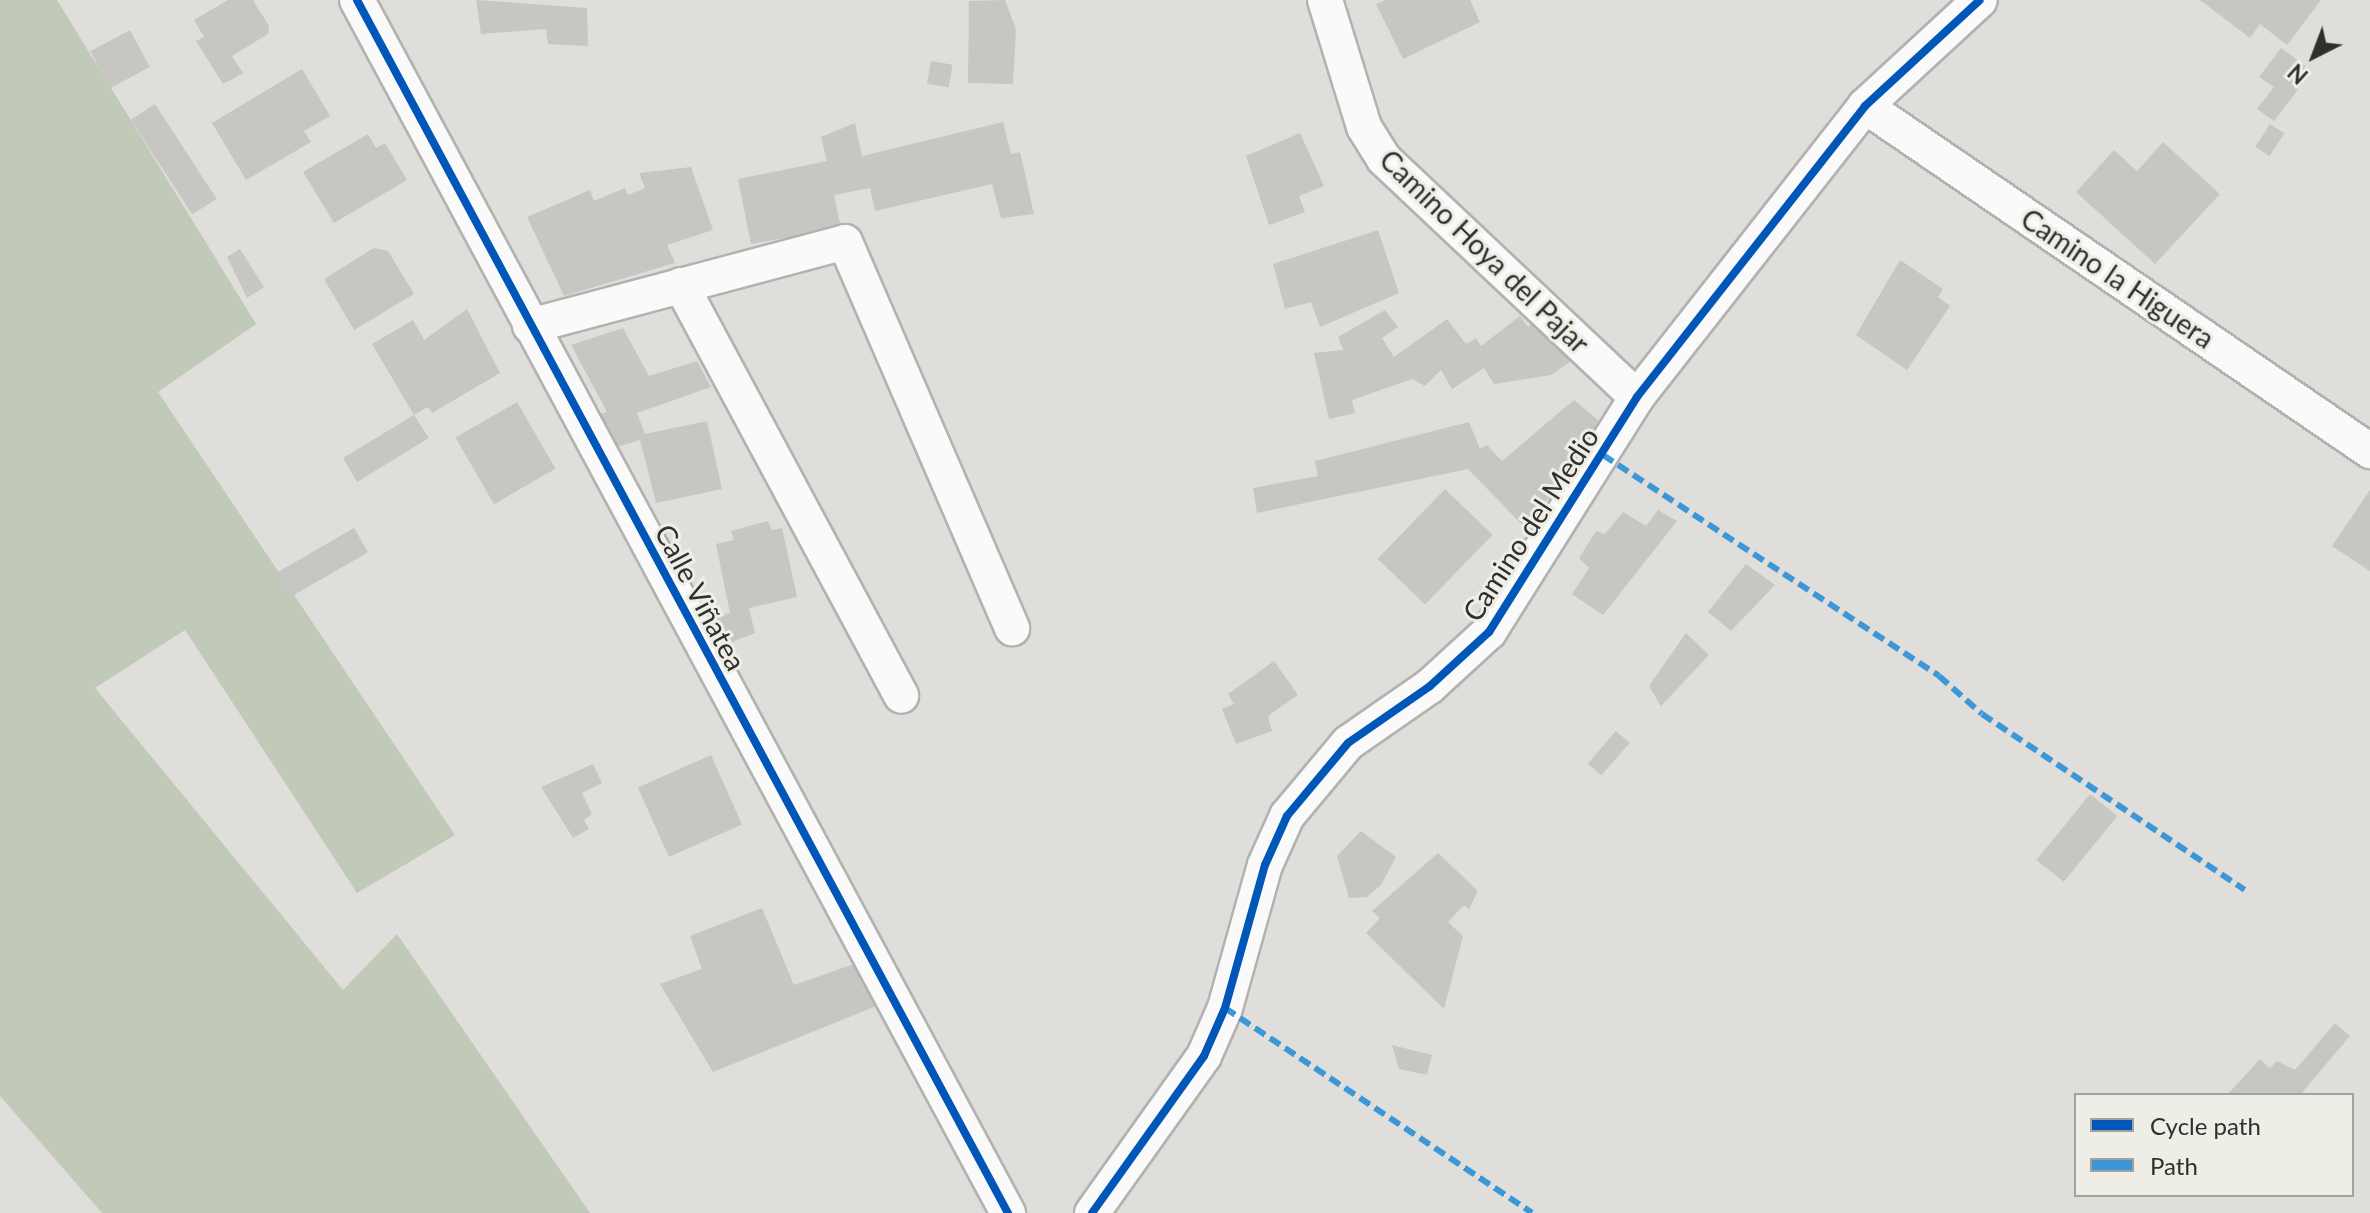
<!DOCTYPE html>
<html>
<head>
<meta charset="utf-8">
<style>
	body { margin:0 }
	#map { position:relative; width:2370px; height:1213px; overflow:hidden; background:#dfdedb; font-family:Lato,sans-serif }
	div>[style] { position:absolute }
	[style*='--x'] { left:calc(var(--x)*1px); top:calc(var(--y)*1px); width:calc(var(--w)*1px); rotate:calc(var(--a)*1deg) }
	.green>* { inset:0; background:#c1c9b9 }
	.building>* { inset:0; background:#c7c6c3; transform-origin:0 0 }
	.roads { filter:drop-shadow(2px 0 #b3b2b0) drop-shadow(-2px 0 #b3b2b0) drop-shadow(0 2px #b3b2b0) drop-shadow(0 -2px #b3b2b0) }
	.street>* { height:34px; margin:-17px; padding:0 17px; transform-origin:17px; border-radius:17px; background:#fafafa }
	.quiet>* { height:6px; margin-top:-3px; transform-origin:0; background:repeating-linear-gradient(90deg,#3d97d7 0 12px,transparent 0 18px) }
	.cycleway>* { height:8px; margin:-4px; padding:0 4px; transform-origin:4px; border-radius:4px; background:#0057b8 }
	span { translate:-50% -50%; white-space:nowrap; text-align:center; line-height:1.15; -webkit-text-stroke:6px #eeede6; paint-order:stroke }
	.street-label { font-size:28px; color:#302f2d }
	.legend { position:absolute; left:2074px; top:1093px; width:280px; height:104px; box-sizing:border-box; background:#eeede6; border:2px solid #a2a19c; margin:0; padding:10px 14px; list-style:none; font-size:24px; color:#302f2d }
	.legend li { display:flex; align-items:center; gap:16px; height:40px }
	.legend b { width:40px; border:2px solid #a2a19c }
	.north { position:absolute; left:2274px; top:16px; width:80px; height:80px; -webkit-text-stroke:6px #eeede6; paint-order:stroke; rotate:222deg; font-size:22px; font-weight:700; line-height:32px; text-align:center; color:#302f2d }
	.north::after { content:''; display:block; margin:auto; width:28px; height:36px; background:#302f2d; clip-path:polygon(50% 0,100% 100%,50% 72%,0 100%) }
</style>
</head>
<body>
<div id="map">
	<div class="green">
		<div style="clip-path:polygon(0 0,57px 0,256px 324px,158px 392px,455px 835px,357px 893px,185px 630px,95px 688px,343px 990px,397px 934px,590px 1213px,102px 1213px,0 1096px)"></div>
	</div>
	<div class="building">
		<div style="clip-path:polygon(228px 0,253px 0,269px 26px,268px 34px,232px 56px,243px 73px,223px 84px,196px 41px,204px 37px,194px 20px)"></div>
		<div style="clip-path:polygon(476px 0,587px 8px,588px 46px,548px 44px,546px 29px,481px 34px)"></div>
		<div style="clip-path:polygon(1005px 0,1016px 29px,1013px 84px,968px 83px,969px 1px)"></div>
		<div style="clip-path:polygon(1385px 0,1470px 0,1480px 22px,1403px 59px,1376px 4px)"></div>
		<div style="clip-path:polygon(2200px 0,2321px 0,2287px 45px,2260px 24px,2250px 38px)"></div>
		<div style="left:130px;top:30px;width:42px;height:45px;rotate:62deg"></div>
		<div style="clip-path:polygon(2281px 48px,2312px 71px,2274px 121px,2257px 109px,2274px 87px,2259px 77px)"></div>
		<div style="left:931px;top:61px;width:22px;height:23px;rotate:10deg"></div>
		<div style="clip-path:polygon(302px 69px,330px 116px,304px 131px,311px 142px,246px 180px,212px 123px)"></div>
		<div style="left:155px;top:104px;width:113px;height:29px;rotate:57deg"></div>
		<div style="clip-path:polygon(1003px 122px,1011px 154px,1020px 152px,1034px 214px,1001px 218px,992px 184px,875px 211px,870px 188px,834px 195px,841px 228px,751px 244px,738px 179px,827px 161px,821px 137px,855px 123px,862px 156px)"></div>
		<div style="left:2270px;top:124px;width:17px;height:27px;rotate:33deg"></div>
		<div style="clip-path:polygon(1300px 133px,1324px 186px,1299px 196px,1305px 212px,1269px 225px,1246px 156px)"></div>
		<div style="clip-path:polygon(368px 134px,376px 148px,385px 143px,407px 180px,334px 223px,303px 172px)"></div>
		<div style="clip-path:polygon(2163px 142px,2220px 194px,2155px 264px,2076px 192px,2114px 150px,2137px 171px)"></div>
		<div style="clip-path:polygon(691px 167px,713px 230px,667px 245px,675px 263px,564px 296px,527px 217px,590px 190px,594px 201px,625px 188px,628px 195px,645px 188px,639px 173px)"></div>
		<div style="clip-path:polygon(1378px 230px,1399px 293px,1320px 327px,1311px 302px,1285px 309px,1273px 264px)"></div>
		<div style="clip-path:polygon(374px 248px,388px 251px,414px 294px,354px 330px,324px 279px)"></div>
		<div style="clip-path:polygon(240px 249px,264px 287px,247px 298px,227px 257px)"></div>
		<div style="clip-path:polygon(1900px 260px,1943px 289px,1938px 297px,1950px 306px,1907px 370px,1856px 335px)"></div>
		<div style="clip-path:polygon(467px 309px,500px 373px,432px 413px,428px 407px,414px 415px,429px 438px,357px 482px,343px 458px,414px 415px,372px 344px,413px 320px,424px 340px)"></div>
		<div style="clip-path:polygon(1385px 310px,1398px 327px,1382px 338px,1394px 357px,1447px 319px,1466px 344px,1476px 338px,1481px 346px,1520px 316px,1528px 327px,1539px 317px,1570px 362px,1551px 375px,1494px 384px,1484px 368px,1452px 389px,1441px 370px,1425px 386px,1412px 379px,1352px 400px,1355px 413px,1329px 419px,1314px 353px,1343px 350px,1338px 337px)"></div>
		<div style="clip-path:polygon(623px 328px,649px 376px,697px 361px,711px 387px,637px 413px,645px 434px,707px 421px,722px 489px,656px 503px,640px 440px,614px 448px,598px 415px,607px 412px,571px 345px)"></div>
		<div style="clip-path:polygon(1574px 400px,1598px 420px,1571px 479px,1538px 508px,1545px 517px,1530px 533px,1468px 469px,1257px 513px,1253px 488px,1318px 476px,1315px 461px,1469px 422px,1480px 449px,1487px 445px,1502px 461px)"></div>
		<div style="left:517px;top:402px;width:77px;height:71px;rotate:60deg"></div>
		<div style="left:1445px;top:489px;width:66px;height:97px;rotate:44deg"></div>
		<div style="clip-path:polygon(2370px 490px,2370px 571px,2332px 546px)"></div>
		<div style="clip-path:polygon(1658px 510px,1677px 521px,1603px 615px,1572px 594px,1589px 568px,1579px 558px,1596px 531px,1605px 534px,1623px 512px,1646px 526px)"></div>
		<div style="clip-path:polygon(768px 521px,772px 530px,782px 528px,797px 597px,749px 608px,755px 633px,722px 646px,707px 618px,730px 613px,716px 544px,734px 540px,731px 531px)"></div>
		<div style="left:354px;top:528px;width:28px;height:89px;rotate:60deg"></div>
		<div style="clip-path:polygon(1746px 564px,1775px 585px,1731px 631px,1708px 612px)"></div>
		<div style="clip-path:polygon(1686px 633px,1709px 655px,1661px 706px,1649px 686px)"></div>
		<div style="clip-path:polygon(1274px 661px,1298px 695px,1268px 716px,1272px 731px,1236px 744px,1222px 709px,1234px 704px,1228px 694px)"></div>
		<div style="left:1616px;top:731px;width:18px;height:43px;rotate:41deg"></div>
		<div style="left:711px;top:755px;width:76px;height:80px;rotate:66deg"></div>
		<div style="clip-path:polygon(593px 764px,602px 783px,582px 793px,592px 814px,584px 820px,589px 829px,573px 838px,541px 787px)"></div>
		<div style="left:2090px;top:794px;width:35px;height:85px;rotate:39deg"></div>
		<div style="clip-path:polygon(1361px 831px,1396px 857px,1381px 885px,1367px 897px,1349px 898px,1337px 856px)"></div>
		<div style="clip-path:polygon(1438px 853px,1478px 891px,1469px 909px,1464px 905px,1448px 922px,1463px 936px,1444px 1009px,1366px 933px,1380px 918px,1372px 911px)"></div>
		<div style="clip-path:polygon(762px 908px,794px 985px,857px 963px,879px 1005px,713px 1072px,660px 984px,702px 969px,690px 936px)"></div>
		<div style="clip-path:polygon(2335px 1023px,2350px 1036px,2300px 1095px,2227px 1095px,2260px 1059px,2270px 1068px,2277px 1061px,2295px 1070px)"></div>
		<div style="clip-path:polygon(1392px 1045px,1432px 1055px,1427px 1075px,1399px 1069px)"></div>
	</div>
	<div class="roads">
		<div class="street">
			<div style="--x:357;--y:0;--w:1377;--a:61.78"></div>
			<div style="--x:1325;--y:0;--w:133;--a:72.9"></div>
			<div style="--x:1364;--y:127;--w:38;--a:58"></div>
			<div style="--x:1384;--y:159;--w:347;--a:43.3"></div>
			<div style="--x:1865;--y:106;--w:612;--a:34.34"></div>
			<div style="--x:681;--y:285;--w:466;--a:61.8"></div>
			<div style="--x:530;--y:326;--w:326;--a:-14.9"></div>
			<div style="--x:845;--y:242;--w:421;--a:66.6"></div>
			<div style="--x:1092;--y:1213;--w:193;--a:-54.5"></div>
			<div style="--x:1204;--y:1056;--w:52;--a:-66.4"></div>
			<div style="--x:1225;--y:1008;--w:148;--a:-74.4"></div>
			<div style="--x:1265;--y:865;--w:54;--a:-65.8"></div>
			<div style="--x:1287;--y:816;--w:95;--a:-50.1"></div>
			<div style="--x:1348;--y:743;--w:100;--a:-34.8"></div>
			<div style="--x:1430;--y:686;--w:80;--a:-42.5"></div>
			<div style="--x:1489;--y:632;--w:278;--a:-57.8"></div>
			<div style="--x:1637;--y:397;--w:370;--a:-51.9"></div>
			<div style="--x:1865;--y:106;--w:156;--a:-42.7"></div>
		</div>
	</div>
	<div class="quiet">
		<div style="--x:1603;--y:455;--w:402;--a:33.3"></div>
		<div style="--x:1939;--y:676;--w:57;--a:41.5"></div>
		<div style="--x:1982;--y:714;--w:316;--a:33.8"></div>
		<div style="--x:1225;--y:1008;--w:369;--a:33.7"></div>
	</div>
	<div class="cycleway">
		<div style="--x:357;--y:0;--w:1377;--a:61.78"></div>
		<div style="--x:1092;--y:1213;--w:193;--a:-54.5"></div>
		<div style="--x:1204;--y:1056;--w:52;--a:-66.4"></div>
		<div style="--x:1225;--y:1008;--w:148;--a:-74.4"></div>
		<div style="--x:1265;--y:865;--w:54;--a:-65.8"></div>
		<div style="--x:1287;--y:816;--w:95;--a:-50.1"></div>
		<div style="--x:1348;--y:743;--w:100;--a:-34.8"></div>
		<div style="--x:1430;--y:686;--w:80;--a:-42.5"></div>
		<div style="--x:1489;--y:632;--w:278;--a:-57.8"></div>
		<div style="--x:1637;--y:397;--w:370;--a:-51.9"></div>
		<div style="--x:1865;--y:106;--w:156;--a:-42.7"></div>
	</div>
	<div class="street-label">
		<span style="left:1485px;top:251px;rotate:44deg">Camino Hoya del Pajar</span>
		<span style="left:2118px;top:278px;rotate:34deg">Camino la Higuera</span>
		<span style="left:1530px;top:524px;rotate:-57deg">Camino del Medio</span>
		<span style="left:701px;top:597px;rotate:62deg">Calle Viñatea</span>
	</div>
	<ul class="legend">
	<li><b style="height:10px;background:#0057b8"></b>Cycle path</li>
	<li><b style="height:10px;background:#3d97d7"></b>Path</li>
	</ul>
	<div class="north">N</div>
</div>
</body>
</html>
